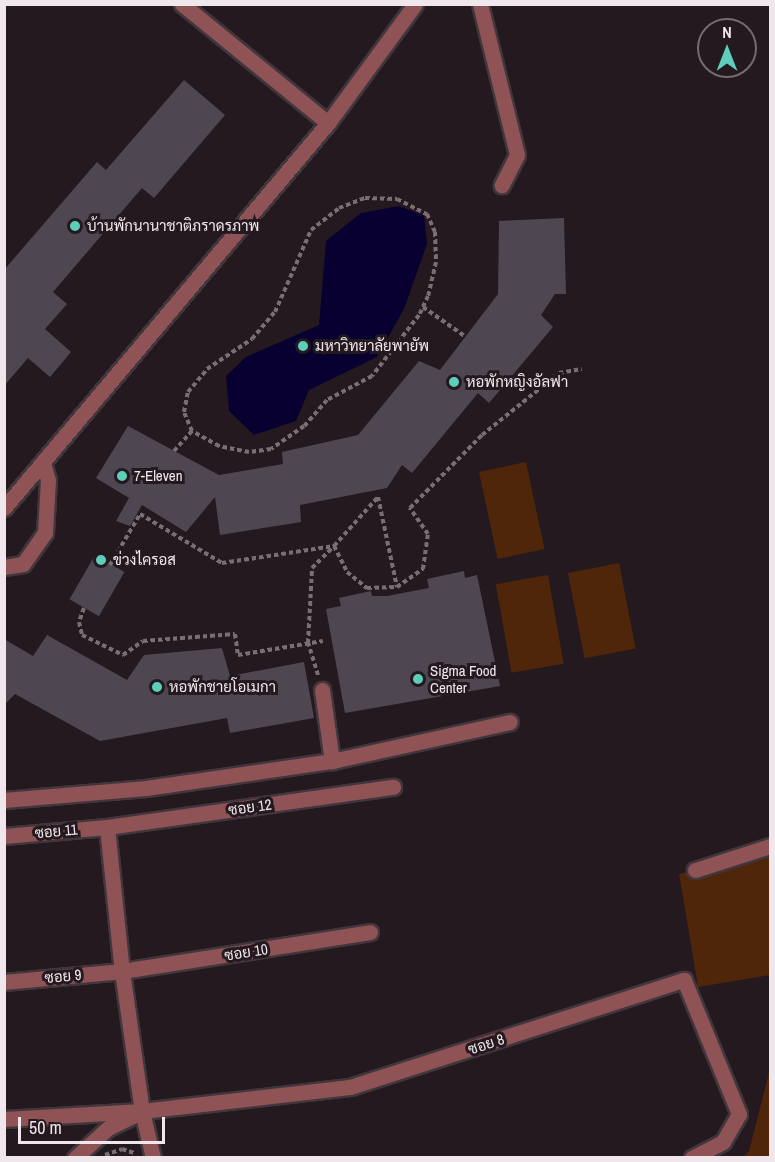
<!DOCTYPE html>
<html>
<head>
<meta charset="utf-8">
<style>
	body { margin:0 }
	#map { position:relative; width:775px; height:1162px; overflow:hidden; background:#24191f; font-family:"Archivo Narrow",Sarabun,sans-serif }
	div>[style] { position:absolute }
	[style*='--x'] { left:calc(var(--x)*1px); top:calc(var(--y)*1px); width:calc(var(--w)*1px); rotate:calc(var(--a)*1deg) }
	.green>* { inset:0; background:#4f2609; transform-origin:0 0 }
	.water>* { inset:0; background:#080030 }
	.building>* { inset:0; background:#4e4752; transform-origin:0 0 }
	.path>* { height:4px; margin-top:-2px; transform-origin:0; background:repeating-linear-gradient(90deg,#786e73 0 4.5px,transparent 0 7.5px) }
	.roads { filter:drop-shadow(2px 0 #40363c) drop-shadow(-2px 0 #40363c) drop-shadow(0 2px #40363c) drop-shadow(0 -2px #40363c) }
	.minor>* { height:15px; margin:-7.5px; padding:0 7.5px; transform-origin:7.5px; border-radius:7.5px; background:#8f5355 }
	.dots>* { width:16px; height:16px; translate:-50% -50%; box-sizing:border-box; border:3px solid #24191f; border-radius:50% }
	span { translate:-50% -50%; white-space:nowrap; text-align:center; line-height:1.15; -webkit-text-stroke:6px #24191f; paint-order:stroke }
	.poi-label { font-size:15px; color:#efe7eb }
	.left { translate:0 -50%; text-align:left }
	.street-label { font-size:15px; color:#efe7eb }
	.frame { position:absolute; inset:0; border:6px solid #efe7eb; pointer-events:none }
	.north { position:absolute; left:697px; top:18px; width:60px; height:60px; box-sizing:border-box; background:#24191f; border:2px solid #756b71; border-radius:50%; rotate:0deg; font-size:16px; font-weight:700; line-height:24px; text-align:center; color:#efe7eb }
	.north::after { content:''; display:block; margin:auto; width:21px; height:27px; background:#5dceb9; clip-path:polygon(50% 0,100% 100%,50% 72%,0 100%) }
	.scale { position:absolute; left:18px; top:1117px; width:147px; height:27px; box-sizing:border-box; border:3px solid #efe7eb; border-top:0; padding-left:8px; font-size:18px; line-height:21px; white-space:nowrap; color:#efe7eb; -webkit-text-stroke:4px #24191f; paint-order:stroke }
</style>
</head>
<body>
<div id="map">
	<div class="green">
		<div style="left:526px;top:462px;width:89px;height:48px;rotate:78deg"></div>
		<div style="left:619px;top:563px;width:87px;height:52px;rotate:79deg"></div>
		<div style="left:548px;top:575px;width:90px;height:53px;rotate:80deg"></div>
		<div style="clip-path:polygon(770px 849px,770px 975px,698px 987px,679px 874px)"></div>
		<div style="clip-path:polygon(770px 1069px,770px 1157px,743px 1157px,749px 1151px)"></div>
	</div>
	<div class="water">
		<div style="clip-path:polygon(399px 206px,424px 216px,427px 244px,404px 309px,377px 357px,309px 390px,296px 421px,254px 435px,229px 411px,226px 376px,246px 357px,319px 325px,326px 241px,361px 213px)"></div>
	</div>
	<div class="building">
		<div style="clip-path:polygon(184px 80px,225px 115px,154px 198px,142px 188px,53px 292px,67px 304px,45px 329px,71px 352px,50px 377px,28px 358px,4px 386px,4px 270px,97px 162px,106px 170px)"></div>
		<div style="clip-path:polygon(564px 218px,566px 294px,555px 294px,541px 315px,553px 327px,489px 403px,478px 393px,412px 473px,402px 465px,387px 488px,300px 505px,301px 522px,220px 535px,215px 497px,186px 532px,142px 505px,130px 526px,116px 521px,129px 498px,96px 478px,128px 426px,219px 475px,283px 464px,282px 452px,358px 435px,419px 361px,440px 370px,498px 294px,499px 221px)"></div>
		<div style="left:95px;top:555px;width:34px;height:51px;rotate:30deg"></div>
		<div style="clip-path:polygon(464px 571px,465px 578px,477px 575px,500px 686px,345px 713px,326px 609px,341px 606px,339px 598px,371px 591px,372px 596px,387px 596px,429px 588px,427px 579px)"></div>
		<div style="clip-path:polygon(47px 635px,127px 680px,144px 655px,222px 648px,230px 676px,304px 662px,314px 718px,230px 733px,227px 718px,100px 741px,15px 694px,4px 705px,4px 639px,33px 656px)"></div>
	</div>
	<div class="path">
		<div style="--x:365;--y:198;--w:32;--a:2"></div>
		<div style="--x:397;--y:199;--w:34;--a:27"></div>
		<div style="--x:427;--y:214;--w:20;--a:66"></div>
		<div style="--x:435;--y:232;--w:30;--a:88"></div>
		<div style="--x:436;--y:262;--w:35;--a:103"></div>
		<div style="--x:428;--y:296;--w:21;--a:115"></div>
		<div style="--x:419;--y:315;--w:77;--a:127.6"></div>
		<div style="--x:372;--y:376;--w:51;--a:151.9"></div>
		<div style="--x:327;--y:400;--w:35;--a:131"></div>
		<div style="--x:304;--y:426;--w:40;--a:145.1"></div>
		<div style="--x:271;--y:449;--w:22;--a:172"></div>
		<div style="--x:249;--y:452;--w:31;--a:-169"></div>
		<div style="--x:219;--y:446;--w:31;--a:-151"></div>
		<div style="--x:192;--y:431;--w:21;--a:-113"></div>
		<div style="--x:184;--y:412;--w:20;--a:-79"></div>
		<div style="--x:188;--y:392;--w:30;--a:-50"></div>
		<div style="--x:207;--y:369;--w:54;--a:-33.7"></div>
		<div style="--x:252;--y:339;--w:35;--a:-50"></div>
		<div style="--x:275;--y:312;--w:90;--a:-66.3"></div>
		<div style="--x:311;--y:230;--w:36;--a:-38"></div>
		<div style="--x:339;--y:208;--w:28;--a:-21"></div>
		<div style="--x:423;--y:307;--w:52;--a:34.9"></div>
		<div style="--x:174;--y:451;--w:27;--a:-48"></div>
		<div style="--x:378;--y:497;--w:92;--a:78.1"></div>
		<div style="--x:110;--y:565;--w:59;--a:-59.5"></div>
		<div style="--x:140;--y:514;--w:96;--a:30.9"></div>
		<div style="--x:222;--y:563;--w:113;--a:-8.6"></div>
		<div style="--x:334;--y:546;--w:66;--a:-48.1"></div>
		<div style="--x:84;--y:608;--w:15;--a:110"></div>
		<div style="--x:79;--y:622;--w:13;--a:77"></div>
		<div style="--x:82;--y:635;--w:46;--a:26"></div>
		<div style="--x:123;--y:655;--w:24;--a:-35"></div>
		<div style="--x:143;--y:641;--w:92;--a:-4.4"></div>
		<div style="--x:235;--y:634;--w:21;--a:82"></div>
		<div style="--x:238;--y:655;--w:86;--a:-9.4"></div>
		<div style="--x:318;--y:675;--w:34;--a:-107"></div>
		<div style="--x:308;--y:643;--w:75;--a:-86.9"></div>
		<div style="--x:312;--y:568;--w:31;--a:-45"></div>
		<div style="--x:334;--y:546;--w:29;--a:63"></div>
		<div style="--x:347;--y:572;--w:26;--a:39"></div>
		<div style="--x:367;--y:588;--w:30;--a:-2"></div>
		<div style="--x:397;--y:587;--w:32;--a:-35"></div>
		<div style="--x:423;--y:569;--w:35;--a:-82"></div>
		<div style="--x:428;--y:534;--w:32;--a:-125"></div>
		<div style="--x:410;--y:508;--w:103;--a:-45.4"></div>
		<div style="--x:482;--y:435;--w:99;--a:-38.8"></div>
		<div style="--x:559;--y:373;--w:23;--a:-10"></div>
		<div style="--x:105;--y:1155;--w:18;--a:-19"></div>
		<div style="--x:122;--y:1149;--w:13;--a:18"></div>
	</div>
	<div class="roads">
		<div class="minor">
			<div style="--x:182;--y:4;--w:188;--a:39.2"></div>
			<div style="--x:480;--y:4;--w:155;--a:76.2"></div>
			<div style="--x:517;--y:155;--w:34;--a:117"></div>
			<div style="--x:4;--y:508;--w:503;--a:-49.92"></div>
			<div style="--x:328;--y:123;--w:147;--a:-53.8"></div>
			<div style="--x:4;--y:567;--w:19;--a:-9"></div>
			<div style="--x:23;--y:564;--w:38;--a:-55"></div>
			<div style="--x:45;--y:533;--w:53;--a:-86.8"></div>
			<div style="--x:48;--y:480;--w:19;--a:-106"></div>
			<div style="--x:322;--y:690;--w:72;--a:82"></div>
			<div style="--x:4;--y:800;--w:143;--a:-4.8"></div>
			<div style="--x:146;--y:788;--w:188;--a:-8.3"></div>
			<div style="--x:332;--y:761;--w:182;--a:-12.4"></div>
			<div style="--x:107;--y:827;--w:145;--a:84.1"></div>
			<div style="--x:122;--y:971;--w:141;--a:81.9"></div>
			<div style="--x:142;--y:1111;--w:48;--a:76.8"></div>
			<div style="--x:4;--y:836;--w:103;--a:-5"></div>
			<div style="--x:107;--y:827;--w:289;--a:-8"></div>
			<div style="--x:695;--y:870;--w:79;--a:-17.7"></div>
			<div style="--x:4;--y:982;--w:119;--a:-5.3"></div>
			<div style="--x:122;--y:971;--w:251;--a:-8.9"></div>
			<div style="--x:4;--y:1119;--w:138;--a:-3.3"></div>
			<div style="--x:142;--y:1111;--w:209;--a:-6.6"></div>
			<div style="--x:350;--y:1087;--w:351;--a:-17.8"></div>
			<div style="--x:684;--y:980;--w:145;--a:67.7"></div>
			<div style="--x:739;--y:1114;--w:32;--a:120"></div>
			<div style="--x:723;--y:1142;--w:35;--a:153"></div>
			<div style="--x:75;--y:1158;--w:45;--a:-42.3"></div>
			<div style="--x:108;--y:1128;--w:32;--a:-26"></div>
		</div>
	</div>
	<div class="dots">
		<div style="left:75px;top:226px;background:#5dceb9"></div>
		<div style="left:303px;top:346px;background:#5dceb9"></div>
		<div style="left:454px;top:382px;background:#5dceb9"></div>
		<div style="left:122px;top:476px;background:#5dceb9"></div>
		<div style="left:101px;top:560px;background:#5dceb9"></div>
		<div style="left:418px;top:679px;background:#5dceb9"></div>
		<div style="left:157px;top:687px;background:#5dceb9"></div>
	</div>
	<div class="poi-label">
		<span class="left" style="left:87px;top:226px">บ้านพักนานาชาติภราดรภาพ</span>
		<span class="left" style="left:315px;top:346px">มหาวิทยาลัยพายัพ</span>
		<span class="left" style="left:466px;top:382px">หอพักหญิงอัลฟา</span>
		<span class="left" style="left:134px;top:476px">7-Eleven</span>
		<span class="left" style="left:113px;top:560px">ข่วงไครอส</span>
		<span class="left" style="left:430px;top:679px">Sigma Food<br>Center</span>
		<span class="left" style="left:169px;top:687px">หอพักชายโอเมกา</span>
	</div>
	<div class="street-label">
		<span style="left:250px;top:807px;rotate:-8deg">ซอย 12</span>
		<span style="left:56px;top:831px;rotate:-5deg">ซอย 11</span>
		<span style="left:246px;top:952px;rotate:-9deg">ซอย 10</span>
		<span style="left:63px;top:976px;rotate:-5deg">ซอย 9</span>
		<span style="left:486px;top:1044px;rotate:-18deg">ซอย 8</span>
	</div>
	<div class="frame"></div>
	<div class="north">N</div>
	<div class="scale">50 m</div>
</div>
</body>
</html>
